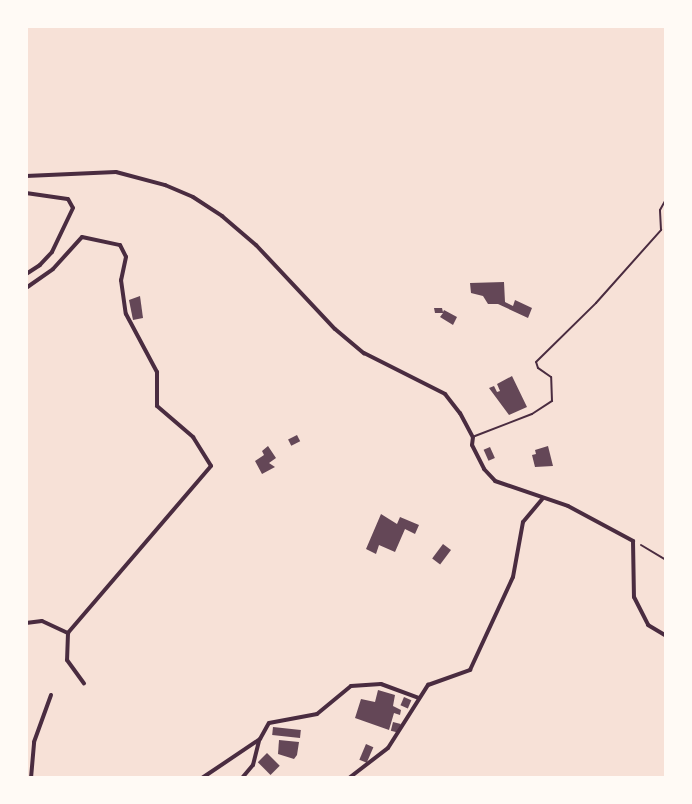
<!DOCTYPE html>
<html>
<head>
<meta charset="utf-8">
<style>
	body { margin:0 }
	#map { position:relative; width:692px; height:804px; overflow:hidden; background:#f7e1d7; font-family:Roboto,sans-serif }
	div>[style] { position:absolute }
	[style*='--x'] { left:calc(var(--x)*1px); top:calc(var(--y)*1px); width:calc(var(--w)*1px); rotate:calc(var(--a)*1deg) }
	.building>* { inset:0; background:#644757; transform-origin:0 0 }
	.path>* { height:2px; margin:-1px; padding:0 1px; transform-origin:1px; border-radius:1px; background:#4a2c40 }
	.service>* { height:2px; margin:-1px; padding:0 1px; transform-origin:1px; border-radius:1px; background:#4a2c40 }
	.minor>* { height:4px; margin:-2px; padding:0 2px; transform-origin:2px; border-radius:2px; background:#4a2c40 }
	span { translate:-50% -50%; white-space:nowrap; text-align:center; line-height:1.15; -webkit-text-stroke:8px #fffaf5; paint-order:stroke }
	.frame { position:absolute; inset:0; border:28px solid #fffaf5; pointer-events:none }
</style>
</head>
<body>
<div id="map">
	<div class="building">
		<div style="clip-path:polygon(504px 282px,505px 302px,513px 306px,515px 300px,532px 308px,528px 318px,498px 304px,488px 304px,483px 296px,471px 293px,470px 283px)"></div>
		<div style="clip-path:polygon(140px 296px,143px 318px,133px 320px,129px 300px)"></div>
		<div style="clip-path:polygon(434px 308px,442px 308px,443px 312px,444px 310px,457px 317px,453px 325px,440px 317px,443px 313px,435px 313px)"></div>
		<div style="clip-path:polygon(512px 376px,527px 407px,509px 415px,489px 388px,494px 386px,497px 392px,500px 391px,497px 384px)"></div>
		<div style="left:297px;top:435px;width:7px;height:10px;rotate:63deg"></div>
		<div style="clip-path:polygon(268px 446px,276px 458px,269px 463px,275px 467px,262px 474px,255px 461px,264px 455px,262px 451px)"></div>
		<div style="clip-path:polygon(548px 446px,553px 466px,535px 467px,532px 455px,536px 454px,535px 450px)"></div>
		<div style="left:490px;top:447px;width:12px;height:7px;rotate:66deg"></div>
		<div style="clip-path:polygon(381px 514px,397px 524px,400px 517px,419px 525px,415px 534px,405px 529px,395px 552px,379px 545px,376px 554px,366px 549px)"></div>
		<div style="left:443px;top:544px;width:10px;height:18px;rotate:37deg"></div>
		<div style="clip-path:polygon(378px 690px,395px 695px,393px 706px,401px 710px,400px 715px,394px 713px,389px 730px,355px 718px,361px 699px,375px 702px)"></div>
		<div style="left:404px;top:697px;width:8px;height:9px;rotate:23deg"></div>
		<div style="left:393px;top:722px;width:8px;height:9px;rotate:14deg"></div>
		<div style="left:273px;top:727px;width:28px;height:8px;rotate:6deg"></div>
		<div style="clip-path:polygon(279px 740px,299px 742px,297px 755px,294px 759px,278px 754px)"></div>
		<div style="left:366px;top:744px;width:8px;height:17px;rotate:23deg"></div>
		<div style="left:267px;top:753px;width:18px;height:13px;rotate:45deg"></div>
	</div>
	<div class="path">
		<div style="--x:641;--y:545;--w:29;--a:31"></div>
	</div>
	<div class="service">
		<div style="--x:475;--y:436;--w:61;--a:-21.1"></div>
		<div style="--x:532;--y:414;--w:24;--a:-33"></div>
		<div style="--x:552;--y:401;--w:24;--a:-92"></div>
		<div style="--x:551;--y:377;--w:16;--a:-145"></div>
		<div style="--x:538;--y:368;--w:6;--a:-108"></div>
		<div style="--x:536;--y:362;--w:84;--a:-44.5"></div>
		<div style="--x:596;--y:303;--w:98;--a:-48.3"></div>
		<div style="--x:661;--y:230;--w:20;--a:-93"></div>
		<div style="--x:660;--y:210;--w:13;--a:-61"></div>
	</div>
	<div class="minor">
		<div style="--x:26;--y:176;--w:90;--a:-2.5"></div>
		<div style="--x:116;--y:172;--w:51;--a:14.9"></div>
		<div style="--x:165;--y:185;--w:30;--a:23"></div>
		<div style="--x:193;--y:197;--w:35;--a:33"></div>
		<div style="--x:222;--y:216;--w:45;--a:40.5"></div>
		<div style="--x:256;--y:245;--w:115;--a:46.8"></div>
		<div style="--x:335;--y:329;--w:38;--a:40"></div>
		<div style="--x:364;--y:353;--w:91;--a:26.8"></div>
		<div style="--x:445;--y:394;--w:24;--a:52"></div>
		<div style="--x:460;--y:413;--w:27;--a:62"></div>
		<div style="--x:473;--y:437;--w:8;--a:97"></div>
		<div style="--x:472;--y:445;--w:27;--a:63"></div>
		<div style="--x:484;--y:469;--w:16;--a:47"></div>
		<div style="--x:495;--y:481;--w:77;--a:18.9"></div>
		<div style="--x:568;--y:506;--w:74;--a:28.3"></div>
		<div style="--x:633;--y:541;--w:56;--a:89"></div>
		<div style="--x:634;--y:597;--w:31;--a:63"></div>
		<div style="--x:648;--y:625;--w:21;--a:31"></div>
		<div style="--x:26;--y:193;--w:42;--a:8.1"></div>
		<div style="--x:68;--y:199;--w:10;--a:61"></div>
		<div style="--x:73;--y:208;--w:49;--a:115.5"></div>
		<div style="--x:52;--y:252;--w:18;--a:133"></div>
		<div style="--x:40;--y:265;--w:17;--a:147"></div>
		<div style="--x:26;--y:288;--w:33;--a:-35"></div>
		<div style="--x:53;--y:269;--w:43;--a:-47.8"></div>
		<div style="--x:82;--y:237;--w:39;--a:12"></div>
		<div style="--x:120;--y:245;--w:13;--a:63"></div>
		<div style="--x:126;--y:257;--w:24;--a:102"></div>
		<div style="--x:121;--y:280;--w:34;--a:82"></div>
		<div style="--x:126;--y:314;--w:66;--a:61.9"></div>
		<div style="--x:157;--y:372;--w:34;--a:90"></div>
		<div style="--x:157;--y:406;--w:48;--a:40.7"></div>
		<div style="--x:193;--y:437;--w:34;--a:58"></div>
		<div style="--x:211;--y:466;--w:220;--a:130.6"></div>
		<div style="--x:68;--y:633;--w:27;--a:92"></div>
		<div style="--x:67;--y:660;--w:29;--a:54"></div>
		<div style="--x:26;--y:623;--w:16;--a:-7"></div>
		<div style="--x:42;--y:621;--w:29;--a:25"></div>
		<div style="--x:31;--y:778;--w:36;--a:-85"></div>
		<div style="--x:34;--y:742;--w:50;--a:-70.1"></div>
		<div style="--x:202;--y:778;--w:70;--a:-33.9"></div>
		<div style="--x:260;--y:739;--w:18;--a:-61"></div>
		<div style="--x:269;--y:723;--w:49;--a:-10.6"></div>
		<div style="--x:317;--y:714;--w:44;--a:-39.5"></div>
		<div style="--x:351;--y:686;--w:30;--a:-4"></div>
		<div style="--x:381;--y:684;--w:40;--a:20.2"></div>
		<div style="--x:242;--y:778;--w:17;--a:-50"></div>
		<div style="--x:253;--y:765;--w:25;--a:-76"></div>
		<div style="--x:349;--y:778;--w:49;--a:-37.6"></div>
		<div style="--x:388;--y:748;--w:75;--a:-57.6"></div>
		<div style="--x:428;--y:685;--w:45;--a:-19.7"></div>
		<div style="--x:470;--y:670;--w:102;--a:-65.2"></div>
		<div style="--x:513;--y:577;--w:56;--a:-79.7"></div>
		<div style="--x:523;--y:522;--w:30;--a:-50"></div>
	</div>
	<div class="frame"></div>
</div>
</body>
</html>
